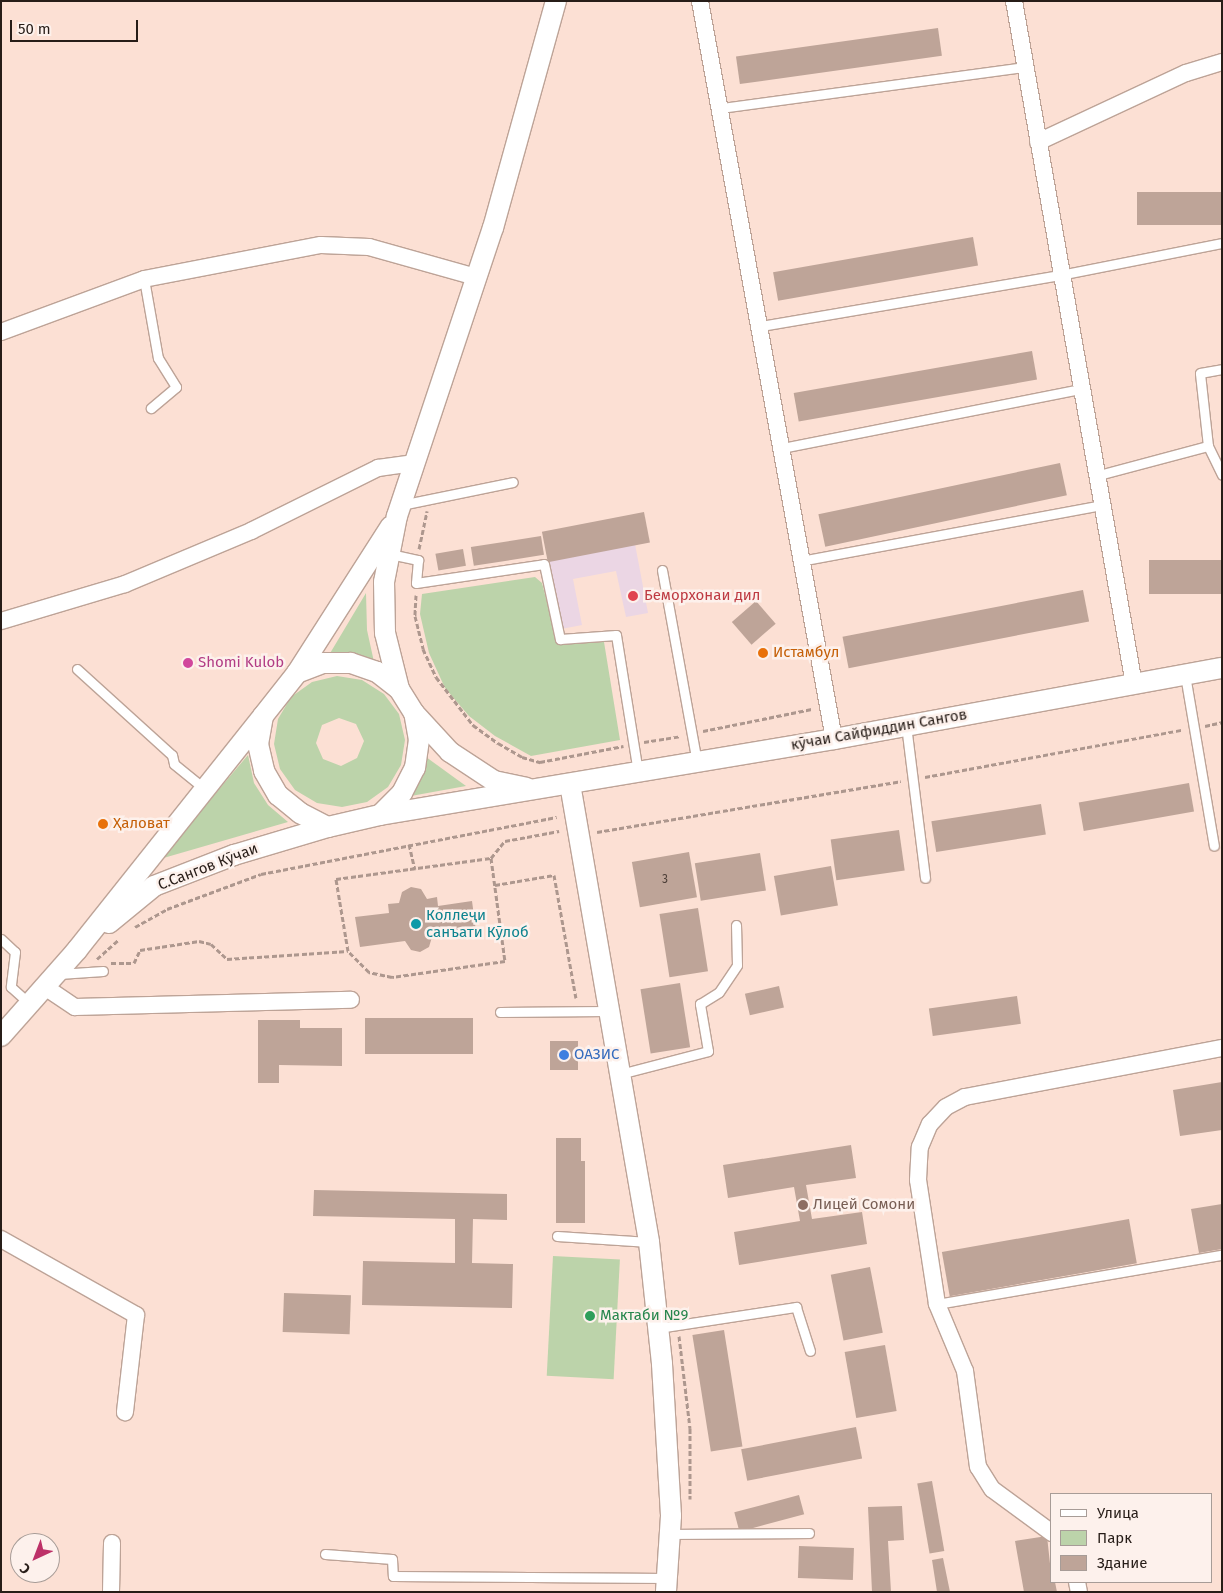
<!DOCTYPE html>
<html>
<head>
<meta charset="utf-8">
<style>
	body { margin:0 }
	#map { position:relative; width:1223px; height:1593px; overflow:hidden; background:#fce0d4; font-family:"Fira Sans",sans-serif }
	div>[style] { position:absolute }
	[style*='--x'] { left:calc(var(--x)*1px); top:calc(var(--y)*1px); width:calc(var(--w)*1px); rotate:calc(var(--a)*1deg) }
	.medical>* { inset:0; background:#ebd6e4 }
	.green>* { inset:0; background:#bcd3aa; transform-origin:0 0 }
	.building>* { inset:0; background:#bea498; transform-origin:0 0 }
	.path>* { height:3px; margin-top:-1.5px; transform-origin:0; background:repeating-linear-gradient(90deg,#ad978e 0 5px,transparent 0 7.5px) }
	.roads { filter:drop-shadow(1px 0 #bda397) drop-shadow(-1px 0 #bda397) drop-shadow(0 1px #bda397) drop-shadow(0 -1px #bda397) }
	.service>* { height:9px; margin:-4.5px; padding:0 4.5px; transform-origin:4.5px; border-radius:4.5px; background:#fff }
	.minor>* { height:16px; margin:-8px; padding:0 8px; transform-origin:8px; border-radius:8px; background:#fff }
	.tertiary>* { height:20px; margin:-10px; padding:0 10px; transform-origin:10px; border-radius:10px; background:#fff }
	.dots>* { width:14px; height:14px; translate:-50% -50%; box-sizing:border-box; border:2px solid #fdf1ec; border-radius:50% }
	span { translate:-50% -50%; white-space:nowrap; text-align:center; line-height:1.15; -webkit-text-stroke:5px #fdf1ec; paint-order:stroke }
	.number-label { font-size:12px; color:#4d3f38 }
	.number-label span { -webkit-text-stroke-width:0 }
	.health-label { font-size:15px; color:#be3a42 }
	.left { translate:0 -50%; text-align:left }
	.food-label { font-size:15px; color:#c56008 }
	.hotel-label { font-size:15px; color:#b23c85 }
	.street-label { font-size:15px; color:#271d18 }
	.culture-label { font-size:15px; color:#0d838f }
	.shop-label { font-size:15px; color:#366cbe }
	.education-label { font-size:15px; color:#785e54 }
	.leisure-label { font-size:15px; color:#27864d }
	.frame { position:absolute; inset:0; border:2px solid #271d18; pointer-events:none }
	.legend { position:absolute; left:1050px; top:1493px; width:162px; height:90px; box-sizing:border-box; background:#fdf1ec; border:1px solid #a79c97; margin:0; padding:6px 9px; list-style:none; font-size:15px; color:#271d18 }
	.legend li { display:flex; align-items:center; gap:10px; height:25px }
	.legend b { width:25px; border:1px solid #a79c97 }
	.north { position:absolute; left:10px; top:1533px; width:50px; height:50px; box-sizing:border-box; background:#fdf1ec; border:1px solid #a79c97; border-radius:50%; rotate:223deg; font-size:14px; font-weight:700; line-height:20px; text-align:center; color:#271d18 }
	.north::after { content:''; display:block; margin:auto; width:18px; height:22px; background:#bd3168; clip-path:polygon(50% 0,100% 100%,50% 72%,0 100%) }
	.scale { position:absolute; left:10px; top:20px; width:128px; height:22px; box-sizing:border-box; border:2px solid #271d18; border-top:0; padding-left:6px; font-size:15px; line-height:18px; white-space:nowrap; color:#271d18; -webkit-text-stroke:4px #fdf1ec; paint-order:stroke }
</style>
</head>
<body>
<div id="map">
	<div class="medical">
		<div style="clip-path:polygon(635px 544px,648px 613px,626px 617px,616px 571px,573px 579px,582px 625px,561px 629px,548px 561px)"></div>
	</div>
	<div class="green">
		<div style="clip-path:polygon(535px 577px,542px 583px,558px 644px,604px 642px,620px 740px,531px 756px,495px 736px,469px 716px,445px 688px,429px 653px,420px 614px,422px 594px)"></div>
		<div style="clip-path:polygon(366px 593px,367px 630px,374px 662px,329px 655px)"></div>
		<div style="clip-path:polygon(evenodd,337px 676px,362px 680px,384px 694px,399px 714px,405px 740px,401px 765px,388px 787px,367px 802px,342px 807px,317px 803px,295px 790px,280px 769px,274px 744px,278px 719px,291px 697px,312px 682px,337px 676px,339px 718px,356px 724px,364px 741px,357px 758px,341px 766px,323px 759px,316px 743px,322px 725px,339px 718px)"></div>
		<div style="clip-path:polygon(248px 755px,254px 783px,268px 805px,288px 822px,160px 859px)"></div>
		<div style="clip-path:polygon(426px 757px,466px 786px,411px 796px)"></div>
		<div style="left:553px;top:1256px;width:67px;height:120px;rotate:3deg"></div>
	</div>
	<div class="building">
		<div style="left:938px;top:28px;width:28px;height:204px;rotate:82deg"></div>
		<div style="left:1222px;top:192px;width:33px;height:85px;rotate:90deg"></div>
		<div style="left:973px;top:237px;width:29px;height:203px;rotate:80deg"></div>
		<div style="left:1032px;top:351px;width:29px;height:242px;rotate:80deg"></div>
		<div style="left:1060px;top:463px;width:33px;height:247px;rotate:78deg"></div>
		<div style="left:644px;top:512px;width:31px;height:104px;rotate:79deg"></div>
		<div style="left:541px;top:536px;width:19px;height:71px;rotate:81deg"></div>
		<div style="left:463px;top:549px;width:17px;height:28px;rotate:80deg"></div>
		<div style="left:1222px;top:560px;width:34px;height:73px;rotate:90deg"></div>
		<div style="left:1083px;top:590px;width:32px;height:245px;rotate:79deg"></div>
		<div style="left:756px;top:601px;width:30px;height:32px;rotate:49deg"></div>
		<div style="left:1189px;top:783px;width:29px;height:112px;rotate:80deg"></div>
		<div style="left:1041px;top:804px;width:31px;height:111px;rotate:81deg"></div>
		<div style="left:899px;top:830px;width:41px;height:69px;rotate:82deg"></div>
		<div style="left:689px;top:852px;width:46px;height:58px;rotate:80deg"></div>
		<div style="left:760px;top:853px;width:38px;height:66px;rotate:81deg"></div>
		<div style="left:831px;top:866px;width:40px;height:58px;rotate:80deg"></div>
		<div style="clip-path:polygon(411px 887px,421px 889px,427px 899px,437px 897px,438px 906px,472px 901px,476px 931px,432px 937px,429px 947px,420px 952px,411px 950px,405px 941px,360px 947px,355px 917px,389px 913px,388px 904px,399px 903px,402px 892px)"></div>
		<div style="left:698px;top:908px;width:64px;height:39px;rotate:81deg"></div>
		<div style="left:680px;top:983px;width:65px;height:40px;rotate:81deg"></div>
		<div style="left:779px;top:986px;width:22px;height:35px;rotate:77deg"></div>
		<div style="left:1017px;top:996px;width:28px;height:89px;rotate:82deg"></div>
		<div style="left:365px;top:1018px;width:108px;height:36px"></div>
		<div style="clip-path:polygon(258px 1020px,300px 1020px,300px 1028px,342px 1028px,342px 1066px,279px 1065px,279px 1083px,258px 1083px)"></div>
		<div style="left:550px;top:1041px;width:28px;height:29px"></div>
		<div style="clip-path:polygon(1222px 1082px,1222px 1130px,1180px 1136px,1173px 1090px)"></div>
		<div style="clip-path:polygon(556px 1138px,581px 1138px,581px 1161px,585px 1161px,585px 1223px,556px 1223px)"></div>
		<div style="clip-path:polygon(851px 1145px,856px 1178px,806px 1185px,812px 1219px,862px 1212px,867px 1244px,739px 1265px,734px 1232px,800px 1221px,794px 1187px,728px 1198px,723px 1165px)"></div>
		<div style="clip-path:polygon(314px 1190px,507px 1194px,507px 1220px,473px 1219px,472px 1263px,513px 1264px,512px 1308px,362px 1305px,363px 1261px,455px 1263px,455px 1219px,313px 1216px)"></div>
		<div style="clip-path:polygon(1222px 1204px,1222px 1249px,1199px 1253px,1191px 1209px)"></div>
		<div style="left:1129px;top:1219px;width:45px;height:190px;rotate:80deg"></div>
		<div style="left:870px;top:1267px;width:67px;height:40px;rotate:79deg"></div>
		<div style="left:284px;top:1293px;width:67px;height:39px;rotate:2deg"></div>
		<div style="left:724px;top:1330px;width:118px;height:32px;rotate:81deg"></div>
		<div style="left:885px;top:1345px;width:67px;height:41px;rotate:80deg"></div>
		<div style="left:856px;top:1427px;width:32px;height:117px;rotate:79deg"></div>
		<div style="left:932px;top:1481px;width:71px;height:15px;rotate:80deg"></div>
		<div style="left:799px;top:1495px;width:20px;height:67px;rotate:75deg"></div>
		<div style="clip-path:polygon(902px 1506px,904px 1540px,888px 1541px,891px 1592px,872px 1592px,868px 1507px)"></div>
		<div style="clip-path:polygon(1047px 1536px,1052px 1582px,1055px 1582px,1057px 1592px,1024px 1592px,1015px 1541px)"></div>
		<div style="left:799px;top:1546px;width:55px;height:32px;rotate:2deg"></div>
		<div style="clip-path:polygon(943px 1558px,950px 1592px,937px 1592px,932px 1560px)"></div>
	</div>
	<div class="path">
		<div style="--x:419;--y:549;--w:39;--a:-78"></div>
		<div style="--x:416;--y:595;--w:21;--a:93"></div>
		<div style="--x:415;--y:616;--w:34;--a:76"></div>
		<div style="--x:423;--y:649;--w:31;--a:65"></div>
		<div style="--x:436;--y:677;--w:61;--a:52.4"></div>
		<div style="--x:473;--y:725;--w:31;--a:36"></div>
		<div style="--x:498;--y:743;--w:28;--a:30"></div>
		<div style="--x:522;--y:757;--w:19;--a:16"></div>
		<div style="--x:540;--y:762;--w:85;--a:-10.9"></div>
		<div style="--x:1205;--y:726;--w:17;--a:-13"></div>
		<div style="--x:703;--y:731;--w:111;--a:-11.4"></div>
		<div style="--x:644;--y:742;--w:36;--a:-9"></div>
		<div style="--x:925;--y:777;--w:261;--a:-10.4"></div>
		<div style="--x:597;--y:832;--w:308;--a:-9.5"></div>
		<div style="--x:409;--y:844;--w:26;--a:77"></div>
		<div style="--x:491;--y:858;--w:104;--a:82.3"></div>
		<div style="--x:505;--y:961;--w:114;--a:171.9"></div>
		<div style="--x:392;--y:977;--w:24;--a:-168"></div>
		<div style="--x:369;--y:972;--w:30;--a:-135"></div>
		<div style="--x:348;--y:951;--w:73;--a:-99.5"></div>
		<div style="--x:336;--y:879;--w:156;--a:-7.7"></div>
		<div style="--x:491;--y:858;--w:22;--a:-51"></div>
		<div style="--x:505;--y:841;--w:55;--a:-10.5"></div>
		<div style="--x:495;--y:885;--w:60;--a:-9.6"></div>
		<div style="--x:554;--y:875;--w:125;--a:79.9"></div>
		<div style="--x:135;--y:927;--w:37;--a:-29"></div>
		<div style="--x:167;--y:909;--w:100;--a:-20.4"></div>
		<div style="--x:261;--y:874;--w:301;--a:-10.9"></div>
		<div style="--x:97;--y:959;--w:28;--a:-42"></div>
		<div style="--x:111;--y:963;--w:23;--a:0"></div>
		<div style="--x:134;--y:963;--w:14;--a:-65"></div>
		<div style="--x:140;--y:950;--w:60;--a:-8.7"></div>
		<div style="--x:199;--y:941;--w:12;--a:14"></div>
		<div style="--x:211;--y:944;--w:22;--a:43"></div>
		<div style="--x:227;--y:959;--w:121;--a:-3.8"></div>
		<div style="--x:679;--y:1336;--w:93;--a:83.2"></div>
		<div style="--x:690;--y:1428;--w:71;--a:90"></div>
	</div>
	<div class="roads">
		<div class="service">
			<div style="--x:721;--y:108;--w:306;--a:-7.7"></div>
			<div style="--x:144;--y:279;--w:80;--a:80"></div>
			<div style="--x:158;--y:358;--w:34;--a:58"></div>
			<div style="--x:176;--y:387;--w:33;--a:140"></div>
			<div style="--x:761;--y:326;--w:303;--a:-9.7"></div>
			<div style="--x:1060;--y:275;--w:165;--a:-11.2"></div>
			<div style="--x:1208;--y:446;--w:73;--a:-96.3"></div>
			<div style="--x:1200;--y:373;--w:22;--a:-10"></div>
			<div style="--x:782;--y:448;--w:304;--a:-11.2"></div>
			<div style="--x:1095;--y:476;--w:117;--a:-14.9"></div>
			<div style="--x:1208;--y:446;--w:32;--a:64"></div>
			<div style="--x:401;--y:505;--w:114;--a:-11.6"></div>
			<div style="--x:390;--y:554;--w:29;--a:12"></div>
			<div style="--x:418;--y:560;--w:23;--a:95"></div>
			<div style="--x:416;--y:583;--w:129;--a:-8.4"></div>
			<div style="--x:544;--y:564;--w:77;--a:78"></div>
			<div style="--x:560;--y:639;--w:56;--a:-4.1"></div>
			<div style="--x:616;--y:635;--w:139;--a:80.9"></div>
			<div style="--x:800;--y:561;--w:306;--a:-10.5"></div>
			<div style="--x:662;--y:570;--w:195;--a:79.7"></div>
			<div style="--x:77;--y:669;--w:128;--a:42.2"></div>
			<div style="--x:172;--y:755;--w:9;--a:77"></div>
			<div style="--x:174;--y:764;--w:40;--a:39"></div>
			<div style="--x:1185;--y:675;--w:173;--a:80.4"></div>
			<div style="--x:906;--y:725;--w:154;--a:82.9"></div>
			<div style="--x:1;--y:939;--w:19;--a:43"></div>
			<div style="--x:15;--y:952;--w:35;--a:97"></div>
			<div style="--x:11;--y:987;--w:25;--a:42"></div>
			<div style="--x:59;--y:974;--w:44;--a:-3.9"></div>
			<div style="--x:500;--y:1012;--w:109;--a:-0.5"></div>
			<div style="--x:620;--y:1074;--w:91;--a:-14.6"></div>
			<div style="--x:708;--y:1051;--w:48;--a:-99.7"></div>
			<div style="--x:700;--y:1004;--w:22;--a:-32"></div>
			<div style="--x:719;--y:992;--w:32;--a:-56"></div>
			<div style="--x:737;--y:965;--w:40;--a:-91.4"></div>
			<div style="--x:557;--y:1236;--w:92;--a:3.7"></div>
			<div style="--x:937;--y:1304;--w:289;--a:-9.8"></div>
			<div style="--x:658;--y:1328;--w:140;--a:-8.7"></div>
			<div style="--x:796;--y:1307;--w:46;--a:72.3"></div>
			<div style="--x:670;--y:1534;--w:139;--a:-0.4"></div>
			<div style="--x:325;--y:1554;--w:67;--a:4.3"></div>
			<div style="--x:392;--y:1559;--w:17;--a:87"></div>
			<div style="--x:393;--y:1576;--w:273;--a:0.4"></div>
		</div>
		<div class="minor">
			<div style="--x:700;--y:1;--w:750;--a:79.71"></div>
			<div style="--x:1014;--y:1;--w:693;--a:80.04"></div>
			<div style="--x:1038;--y:142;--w:163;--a:-25"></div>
			<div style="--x:1186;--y:73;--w:38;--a:-17"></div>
			<div style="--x:1;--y:332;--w:153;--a:-20.3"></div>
			<div style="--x:144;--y:279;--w:180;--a:-10.9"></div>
			<div style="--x:321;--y:245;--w:48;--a:2.4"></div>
			<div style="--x:369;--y:247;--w:111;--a:15.7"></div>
			<div style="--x:1;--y:621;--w:129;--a:-16.6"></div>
			<div style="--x:125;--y:584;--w:137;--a:-22.8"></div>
			<div style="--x:251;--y:531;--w:142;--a:-26.4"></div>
			<div style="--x:378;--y:468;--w:37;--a:-8"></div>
			<div style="--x:45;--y:987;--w:36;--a:34"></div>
			<div style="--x:75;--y:1007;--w:276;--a:-1.5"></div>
			<div style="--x:1;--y:1239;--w:155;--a:29.4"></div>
			<div style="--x:136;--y:1315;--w:98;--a:96.5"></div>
			<div style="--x:1052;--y:1533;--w:74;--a:-143.7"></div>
			<div style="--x:992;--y:1489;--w:26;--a:-122"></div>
			<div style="--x:978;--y:1467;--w:97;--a:-97.7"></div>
			<div style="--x:965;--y:1371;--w:73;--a:-112.7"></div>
			<div style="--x:937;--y:1304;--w:125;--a:-98.7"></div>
			<div style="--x:918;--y:1180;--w:33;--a:-87"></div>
			<div style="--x:920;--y:1147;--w:25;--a:-67"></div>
			<div style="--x:930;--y:1124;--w:23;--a:-47"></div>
			<div style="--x:946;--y:1107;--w:21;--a:-28"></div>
			<div style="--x:965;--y:1097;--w:262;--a:-10.8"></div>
			<div style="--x:1077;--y:1582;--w:10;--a:79"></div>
			<div style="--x:111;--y:1592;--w:49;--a:-88.8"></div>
		</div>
		<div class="tertiary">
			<div style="--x:297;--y:673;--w:174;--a:-57.4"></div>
			<div style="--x:399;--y:689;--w:28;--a:-142"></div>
			<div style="--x:377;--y:672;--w:28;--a:-161"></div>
			<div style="--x:351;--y:663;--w:28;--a:180"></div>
			<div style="--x:323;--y:663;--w:28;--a:159"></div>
			<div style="--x:297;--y:673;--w:55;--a:128.3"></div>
			<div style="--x:263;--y:716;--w:28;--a:100"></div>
			<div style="--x:258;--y:744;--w:28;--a:77"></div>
			<div style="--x:264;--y:771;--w:28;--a:60"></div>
			<div style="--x:278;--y:795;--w:28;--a:39"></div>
			<div style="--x:300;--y:813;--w:31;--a:27"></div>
			<div style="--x:328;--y:827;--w:53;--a:-13"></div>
			<div style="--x:380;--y:815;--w:31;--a:-45"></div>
			<div style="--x:402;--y:793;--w:28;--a:-63"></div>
			<div style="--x:415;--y:768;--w:28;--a:-82"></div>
			<div style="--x:419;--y:740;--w:27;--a:-100"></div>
			<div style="--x:414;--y:713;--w:28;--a:-122"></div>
			<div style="--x:399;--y:689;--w:58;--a:-104"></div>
			<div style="--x:385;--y:633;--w:51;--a:-91.1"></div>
			<div style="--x:384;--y:582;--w:67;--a:-78.9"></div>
			<div style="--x:397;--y:516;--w:304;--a:-71.6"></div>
			<div style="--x:493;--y:228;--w:236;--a:-74.5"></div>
			<div style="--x:414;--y:713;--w:53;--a:47.3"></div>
			<div style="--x:450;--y:752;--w:53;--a:33.4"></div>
			<div style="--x:494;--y:781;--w:33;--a:12"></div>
			<div style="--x:570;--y:784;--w:465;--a:80.2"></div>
			<div style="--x:649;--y:1242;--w:123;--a:83.9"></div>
			<div style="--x:662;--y:1364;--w:152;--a:86.6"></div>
			<div style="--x:671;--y:1516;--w:76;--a:93.8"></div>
			<div style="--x:380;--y:815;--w:460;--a:-9.5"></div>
			<div style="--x:834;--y:739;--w:394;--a:-10.4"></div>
			<div style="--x:109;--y:923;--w:58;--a:-39.4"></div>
			<div style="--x:154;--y:886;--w:86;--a:-21.2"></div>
			<div style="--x:234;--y:855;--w:98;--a:-16.6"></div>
			<div style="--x:1;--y:1036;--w:115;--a:-48.5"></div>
			<div style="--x:77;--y:950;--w:295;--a:-51.5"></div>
		</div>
	</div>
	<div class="dots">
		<div style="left:633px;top:596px;background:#e0444e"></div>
		<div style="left:763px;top:653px;background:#e8710a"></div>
		<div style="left:188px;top:663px;background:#d1479c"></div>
		<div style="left:103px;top:824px;background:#e8710a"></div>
		<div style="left:416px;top:924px;background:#0f9aa8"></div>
		<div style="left:564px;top:1055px;background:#3f7fe0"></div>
		<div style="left:803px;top:1205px;background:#8d6e63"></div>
		<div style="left:590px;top:1316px;background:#2e9e5b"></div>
	</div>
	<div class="number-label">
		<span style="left:665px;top:880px">3</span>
	</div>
	<div class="health-label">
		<span class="left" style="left:644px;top:596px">Беморхонаи дил</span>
	</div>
	<div class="food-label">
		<span class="left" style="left:773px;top:653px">Истамбул</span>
		<span class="left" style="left:113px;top:824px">Ҳаловат</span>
	</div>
	<div class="hotel-label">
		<span class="left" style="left:198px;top:663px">Shomi Kulob</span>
	</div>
	<div class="street-label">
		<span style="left:879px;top:730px;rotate:-10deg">кӯчаи Сайфиддин Сангов</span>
		<span style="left:208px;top:867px;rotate:-21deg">С.Сангов Кӯчаи</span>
	</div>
	<div class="culture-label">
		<span class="left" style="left:426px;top:924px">Коллеҷи<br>санъати Кӯлоб</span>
	</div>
	<div class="shop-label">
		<span class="left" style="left:574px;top:1055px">ОАЗИС</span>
	</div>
	<div class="education-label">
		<span class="left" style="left:813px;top:1205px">Лицей Сомони</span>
	</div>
	<div class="leisure-label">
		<span class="left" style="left:600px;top:1316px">Мактаби №9</span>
	</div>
	<div class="frame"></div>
	<ul class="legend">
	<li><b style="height:6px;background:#fff"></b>Улица</li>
	<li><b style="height:14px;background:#bcd3aa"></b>Парк</li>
	<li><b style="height:14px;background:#bea498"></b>Здание</li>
	</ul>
	<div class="north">С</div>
	<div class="scale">50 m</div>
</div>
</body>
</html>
